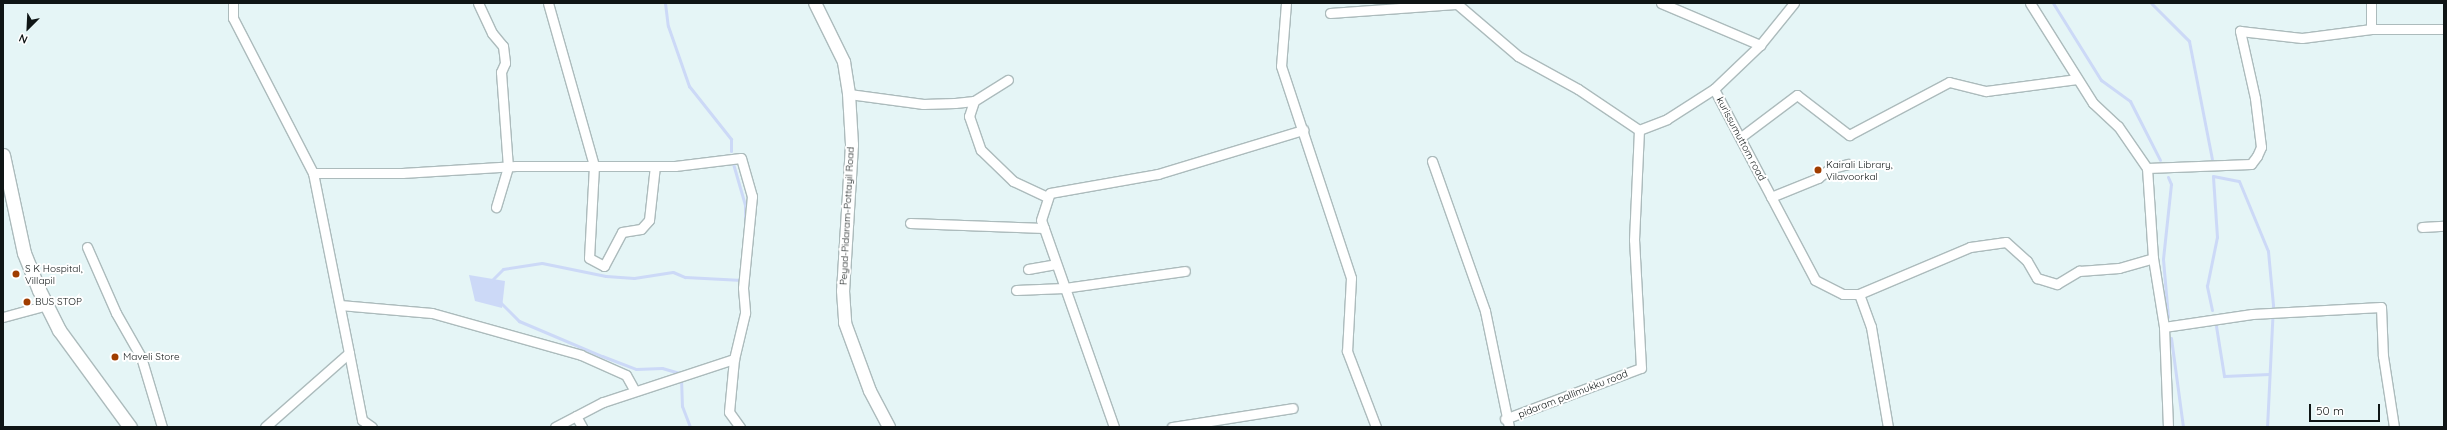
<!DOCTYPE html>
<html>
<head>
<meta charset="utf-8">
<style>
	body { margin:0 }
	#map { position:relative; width:2447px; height:430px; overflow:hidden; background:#e5f5f6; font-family:Quicksand,sans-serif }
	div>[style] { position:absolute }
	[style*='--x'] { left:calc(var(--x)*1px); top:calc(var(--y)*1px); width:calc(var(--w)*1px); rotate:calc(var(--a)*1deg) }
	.water>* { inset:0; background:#ccd9f7 }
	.stream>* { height:3px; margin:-1.5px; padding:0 1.5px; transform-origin:1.5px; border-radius:1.5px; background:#ccd9f7 }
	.roads { filter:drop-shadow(1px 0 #acbbbc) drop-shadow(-1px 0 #acbbbc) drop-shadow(0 1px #acbbbc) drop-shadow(0 -1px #acbbbc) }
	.minor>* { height:9px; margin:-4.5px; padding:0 4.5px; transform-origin:4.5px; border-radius:4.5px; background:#fff }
	.tertiary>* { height:12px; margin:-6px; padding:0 6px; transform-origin:6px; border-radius:6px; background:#fff }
	.secondary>* { height:13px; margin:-6.5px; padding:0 6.5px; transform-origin:6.5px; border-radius:6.5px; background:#fff }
	.dots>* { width:11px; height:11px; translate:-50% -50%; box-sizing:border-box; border:2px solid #fff; border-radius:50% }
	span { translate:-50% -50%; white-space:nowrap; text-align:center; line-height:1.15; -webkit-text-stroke:4px #fff; paint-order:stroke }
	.street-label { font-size:10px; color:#0f1515 }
	.poi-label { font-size:10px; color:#0f1515 }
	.left { translate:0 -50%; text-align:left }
	.frame { position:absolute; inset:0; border:4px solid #0f1515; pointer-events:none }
	.north { position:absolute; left:8px; top:8px; width:40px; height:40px; -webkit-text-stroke:3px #fff; paint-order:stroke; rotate:204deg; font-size:11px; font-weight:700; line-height:16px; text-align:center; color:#0f1515 }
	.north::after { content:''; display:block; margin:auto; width:14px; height:18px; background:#0f1515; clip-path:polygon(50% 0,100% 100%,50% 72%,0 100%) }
	.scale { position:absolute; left:2309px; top:404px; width:71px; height:18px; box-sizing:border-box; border:2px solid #0f1515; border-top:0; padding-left:5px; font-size:12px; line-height:14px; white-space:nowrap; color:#0f1515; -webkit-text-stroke:3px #fff; paint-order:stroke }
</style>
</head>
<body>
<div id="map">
	<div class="water">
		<div style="clip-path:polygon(469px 275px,505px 281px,502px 308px,475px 301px)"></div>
	</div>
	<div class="stream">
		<div style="--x:665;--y:3;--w:23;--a:83"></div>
		<div style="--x:668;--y:26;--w:64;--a:70.7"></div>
		<div style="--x:689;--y:86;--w:68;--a:51.6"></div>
		<div style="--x:731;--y:139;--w:12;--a:90"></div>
		<div style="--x:2053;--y:3;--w:91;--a:58.1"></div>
		<div style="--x:2101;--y:80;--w:36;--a:36"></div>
		<div style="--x:2130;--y:101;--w:66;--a:63"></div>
		<div style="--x:2151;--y:3;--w:54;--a:45"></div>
		<div style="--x:2189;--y:41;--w:120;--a:79"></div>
		<div style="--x:732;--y:160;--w:47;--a:73.9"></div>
		<div style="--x:745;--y:205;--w:18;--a:90"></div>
		<div style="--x:2168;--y:177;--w:8;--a:67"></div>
		<div style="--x:2171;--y:184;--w:75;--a:96.1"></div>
		<div style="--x:2163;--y:259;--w:58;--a:85.1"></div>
		<div style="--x:491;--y:281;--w:17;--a:-45"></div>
		<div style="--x:503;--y:269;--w:39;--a:-9"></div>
		<div style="--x:542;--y:263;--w:65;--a:11.5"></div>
		<div style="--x:606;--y:276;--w:28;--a:4"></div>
		<div style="--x:634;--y:278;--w:39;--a:-9"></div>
		<div style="--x:673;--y:272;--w:13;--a:23"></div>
		<div style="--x:685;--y:277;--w:57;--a:3"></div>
		<div style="--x:500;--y:302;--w:27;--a:45"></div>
		<div style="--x:519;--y:321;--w:90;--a:22.9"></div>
		<div style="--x:602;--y:356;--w:36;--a:21"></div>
		<div style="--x:636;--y:369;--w:26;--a:-2"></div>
		<div style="--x:662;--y:368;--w:19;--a:16"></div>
		<div style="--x:2212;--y:310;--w:25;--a:-102"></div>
		<div style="--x:2207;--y:286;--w:50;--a:-78.5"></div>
		<div style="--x:2217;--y:237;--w:61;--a:-93.8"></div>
		<div style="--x:2213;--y:176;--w:26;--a:11"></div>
		<div style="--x:2239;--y:181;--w:76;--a:67.5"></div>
		<div style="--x:2268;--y:251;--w:54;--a:84.7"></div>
		<div style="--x:2273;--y:305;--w:122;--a:92.8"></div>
		<div style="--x:2216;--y:326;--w:51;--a:80.9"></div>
		<div style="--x:2224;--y:376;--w:45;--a:-2.5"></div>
		<div style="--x:2171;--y:338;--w:90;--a:82.3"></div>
		<div style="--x:681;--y:378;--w:28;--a:88"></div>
		<div style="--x:682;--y:406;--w:22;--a:69"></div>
	</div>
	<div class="roads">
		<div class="minor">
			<div style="--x:233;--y:3;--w:15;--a:90"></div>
			<div style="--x:233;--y:18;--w:174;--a:62.7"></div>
			<div style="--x:478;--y:3;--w:33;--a:65"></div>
			<div style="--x:492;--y:33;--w:17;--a:50"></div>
			<div style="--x:503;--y:46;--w:17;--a:83"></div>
			<div style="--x:505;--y:63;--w:10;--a:114"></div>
			<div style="--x:501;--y:72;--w:95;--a:85.8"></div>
			<div style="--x:508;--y:167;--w:42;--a:106.7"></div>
			<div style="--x:548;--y:3;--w:169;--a:74.2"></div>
			<div style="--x:594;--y:166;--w:92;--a:93.1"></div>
			<div style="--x:589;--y:258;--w:17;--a:28"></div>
			<div style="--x:604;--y:266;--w:38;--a:-62"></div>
			<div style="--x:622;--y:232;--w:19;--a:-9"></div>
			<div style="--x:641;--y:229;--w:12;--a:-48"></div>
			<div style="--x:649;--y:220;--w:54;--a:-83.7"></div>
			<div style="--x:1286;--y:3;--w:63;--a:94.5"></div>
			<div style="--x:1281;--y:66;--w:223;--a:71.7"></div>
			<div style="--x:1351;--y:278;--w:73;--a:93.1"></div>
			<div style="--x:1347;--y:351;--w:81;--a:69.1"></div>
			<div style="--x:1456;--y:3;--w:82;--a:40.5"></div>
			<div style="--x:1518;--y:56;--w:68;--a:28.8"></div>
			<div style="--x:1578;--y:89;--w:73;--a:33.9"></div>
			<div style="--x:1639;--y:130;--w:30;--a:-21"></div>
			<div style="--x:1667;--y:119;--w:56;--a:-32.6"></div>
			<div style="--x:1714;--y:89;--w:216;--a:62.1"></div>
			<div style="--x:1815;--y:280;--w:31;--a:27"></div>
			<div style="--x:1843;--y:294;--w:16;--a:0"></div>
			<div style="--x:1859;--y:294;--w:35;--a:70"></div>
			<div style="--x:1871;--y:327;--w:101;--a:80.4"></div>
			<div style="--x:1661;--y:3;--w:108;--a:23"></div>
			<div style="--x:2030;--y:3;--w:118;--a:57.8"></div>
			<div style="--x:2093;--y:103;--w:34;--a:43"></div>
			<div style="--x:2118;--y:126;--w:51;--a:55.4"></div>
			<div style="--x:2147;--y:168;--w:104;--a:-2.2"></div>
			<div style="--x:2251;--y:164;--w:10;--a:-53"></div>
			<div style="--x:2257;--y:156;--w:10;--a:-66"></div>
			<div style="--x:2261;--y:147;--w:49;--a:-97"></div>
			<div style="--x:2255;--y:98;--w:69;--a:-102.6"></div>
			<div style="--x:2240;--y:31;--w:62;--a:6.4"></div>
			<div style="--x:2302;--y:38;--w:70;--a:-7.4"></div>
			<div style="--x:2371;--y:29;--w:73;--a:0"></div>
			<div style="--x:2371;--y:3;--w:26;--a:90"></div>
			<div style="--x:1330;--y:13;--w:126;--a:-4.1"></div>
			<div style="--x:1714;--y:89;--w:64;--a:-43.7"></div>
			<div style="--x:1760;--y:45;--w:54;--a:-51"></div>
			<div style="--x:849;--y:94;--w:75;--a:7.7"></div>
			<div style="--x:923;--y:104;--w:32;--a:-2"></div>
			<div style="--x:955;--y:103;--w:19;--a:-6"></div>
			<div style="--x:974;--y:101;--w:40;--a:-32"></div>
			<div style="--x:974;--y:101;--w:16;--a:108"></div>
			<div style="--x:969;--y:116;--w:36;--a:71"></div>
			<div style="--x:981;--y:150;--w:45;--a:44.1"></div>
			<div style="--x:1013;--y:181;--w:38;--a:25"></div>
			<div style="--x:1741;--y:137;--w:70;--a:-36.9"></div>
			<div style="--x:1797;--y:95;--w:66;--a:37.6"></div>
			<div style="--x:1849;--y:135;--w:113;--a:-27.9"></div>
			<div style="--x:1949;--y:82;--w:38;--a:14"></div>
			<div style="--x:1986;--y:91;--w:92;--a:-7.5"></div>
			<div style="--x:1432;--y:161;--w:159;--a:70.5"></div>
			<div style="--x:1485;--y:311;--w:118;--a:78.3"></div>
			<div style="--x:2147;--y:168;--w:90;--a:86.2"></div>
			<div style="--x:2153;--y:258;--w:70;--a:80.9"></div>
			<div style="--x:1771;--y:197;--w:51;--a:-22"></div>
			<div style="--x:1818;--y:178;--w:14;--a:-39"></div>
			<div style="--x:1829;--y:169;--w:20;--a:-15"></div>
			<div style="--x:910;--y:223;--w:134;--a:2.1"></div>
			<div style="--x:2422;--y:227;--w:22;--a:-3"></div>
			<div style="--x:87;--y:247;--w:72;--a:66.3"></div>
			<div style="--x:116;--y:313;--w:51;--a:60.4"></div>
			<div style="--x:141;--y:357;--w:73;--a:73.3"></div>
			<div style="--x:1028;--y:269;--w:28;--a:-10"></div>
			<div style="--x:1016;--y:290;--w:48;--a:-2.4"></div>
			<div style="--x:1064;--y:288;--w:122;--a:-8"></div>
			<div style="--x:1859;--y:294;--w:121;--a:-22.9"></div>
			<div style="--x:1970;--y:247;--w:36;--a:-8"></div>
			<div style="--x:2006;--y:242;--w:28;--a:42"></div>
			<div style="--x:2027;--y:261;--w:20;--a:60"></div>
			<div style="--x:2037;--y:278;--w:21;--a:17"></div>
			<div style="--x:2057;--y:284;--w:26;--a:-31"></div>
			<div style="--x:2079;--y:271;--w:40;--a:-4.3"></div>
			<div style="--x:2119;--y:268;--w:35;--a:-16"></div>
			<div style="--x:340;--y:305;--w:92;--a:5"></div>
			<div style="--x:432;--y:313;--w:155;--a:15.7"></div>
			<div style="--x:581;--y:355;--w:49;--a:24"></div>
			<div style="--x:626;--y:375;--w:18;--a:61"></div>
			<div style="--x:3;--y:317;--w:46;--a:-15.3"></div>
			<div style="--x:349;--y:353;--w:68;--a:79"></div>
			<div style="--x:362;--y:420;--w:12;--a:35"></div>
			<div style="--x:576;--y:416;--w:13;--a:61"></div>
			<div style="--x:1505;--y:419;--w:145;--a:-20.6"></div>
			<div style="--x:1641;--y:368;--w:128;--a:-93.1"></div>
			<div style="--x:1634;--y:240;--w:110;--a:-87.4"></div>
			<div style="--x:265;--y:427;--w:112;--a:-41.4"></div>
			<div style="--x:349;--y:353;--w:184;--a:-101.3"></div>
			<div style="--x:313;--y:173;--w:89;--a:0"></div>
			<div style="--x:402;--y:173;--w:114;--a:-3.5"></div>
			<div style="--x:516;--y:166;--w:159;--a:0"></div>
			<div style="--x:675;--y:166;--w:66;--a:-6.9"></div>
			<div style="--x:741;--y:158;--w:40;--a:74"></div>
			<div style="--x:752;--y:196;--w:92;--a:95.6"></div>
			<div style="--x:743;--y:288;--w:25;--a:85"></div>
			<div style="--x:745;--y:313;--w:47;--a:103.4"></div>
			<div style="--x:734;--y:359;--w:53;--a:95.4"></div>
			<div style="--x:729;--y:412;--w:19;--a:54"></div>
			<div style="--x:555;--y:427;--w:54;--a:-27.5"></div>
			<div style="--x:603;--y:402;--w:138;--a:-18.2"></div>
			<div style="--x:1114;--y:427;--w:219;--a:-109.4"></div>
			<div style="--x:1041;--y:220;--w:28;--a:-72"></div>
			<div style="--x:1050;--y:193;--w:110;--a:-10"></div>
			<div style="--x:1158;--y:174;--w:152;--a:-16.9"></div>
			<div style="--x:1172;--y:427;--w:122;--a:-8.9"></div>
			<div style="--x:2168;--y:427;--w:100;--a:-92.3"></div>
			<div style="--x:2164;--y:327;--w:89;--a:-8.4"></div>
			<div style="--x:2252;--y:314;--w:129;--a:-3.1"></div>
			<div style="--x:2381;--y:307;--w:49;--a:87.7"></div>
			<div style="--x:2383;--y:356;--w:72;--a:81.2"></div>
		</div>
		<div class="tertiary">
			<div style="--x:815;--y:3;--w:66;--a:63.8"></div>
			<div style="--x:844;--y:62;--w:32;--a:81"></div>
			<div style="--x:849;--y:94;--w:51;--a:86.6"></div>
			<div style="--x:852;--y:145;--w:146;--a:93.5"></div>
			<div style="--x:843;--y:291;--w:32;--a:86"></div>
			<div style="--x:845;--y:323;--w:72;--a:69.8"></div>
			<div style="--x:870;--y:391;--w:41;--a:62.2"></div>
		</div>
		<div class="secondary">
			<div style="--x:3;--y:155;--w:100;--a:77.9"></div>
			<div style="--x:24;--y:253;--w:40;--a:68"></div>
			<div style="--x:39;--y:290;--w:45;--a:63.4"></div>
			<div style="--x:59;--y:330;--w:120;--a:53.8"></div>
		</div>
	</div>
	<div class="dots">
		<div style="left:1818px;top:170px;background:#a03d00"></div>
		<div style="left:16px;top:274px;background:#a03d00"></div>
		<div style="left:27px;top:302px;background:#a03d00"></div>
		<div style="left:115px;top:357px;background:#a03d00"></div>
	</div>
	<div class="street-label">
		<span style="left:1741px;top:139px;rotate:62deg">kurissumuttom road</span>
		<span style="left:847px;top:216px;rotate:-87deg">Peyad-Pidaram-Pottayil Road</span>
		<span style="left:1573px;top:394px;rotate:-21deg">pidaram pallimukku road</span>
	</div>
	<div class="poi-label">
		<span class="left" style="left:1826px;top:170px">Kairali Library,<br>Vilavoorkal</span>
		<span class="left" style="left:25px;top:274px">S K Hospital,<br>Villapil</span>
		<span class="left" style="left:35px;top:302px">BUS STOP</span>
		<span class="left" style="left:123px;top:357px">Maveli Store</span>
	</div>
	<div class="frame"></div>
	<div class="north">N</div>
	<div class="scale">50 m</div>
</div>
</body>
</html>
